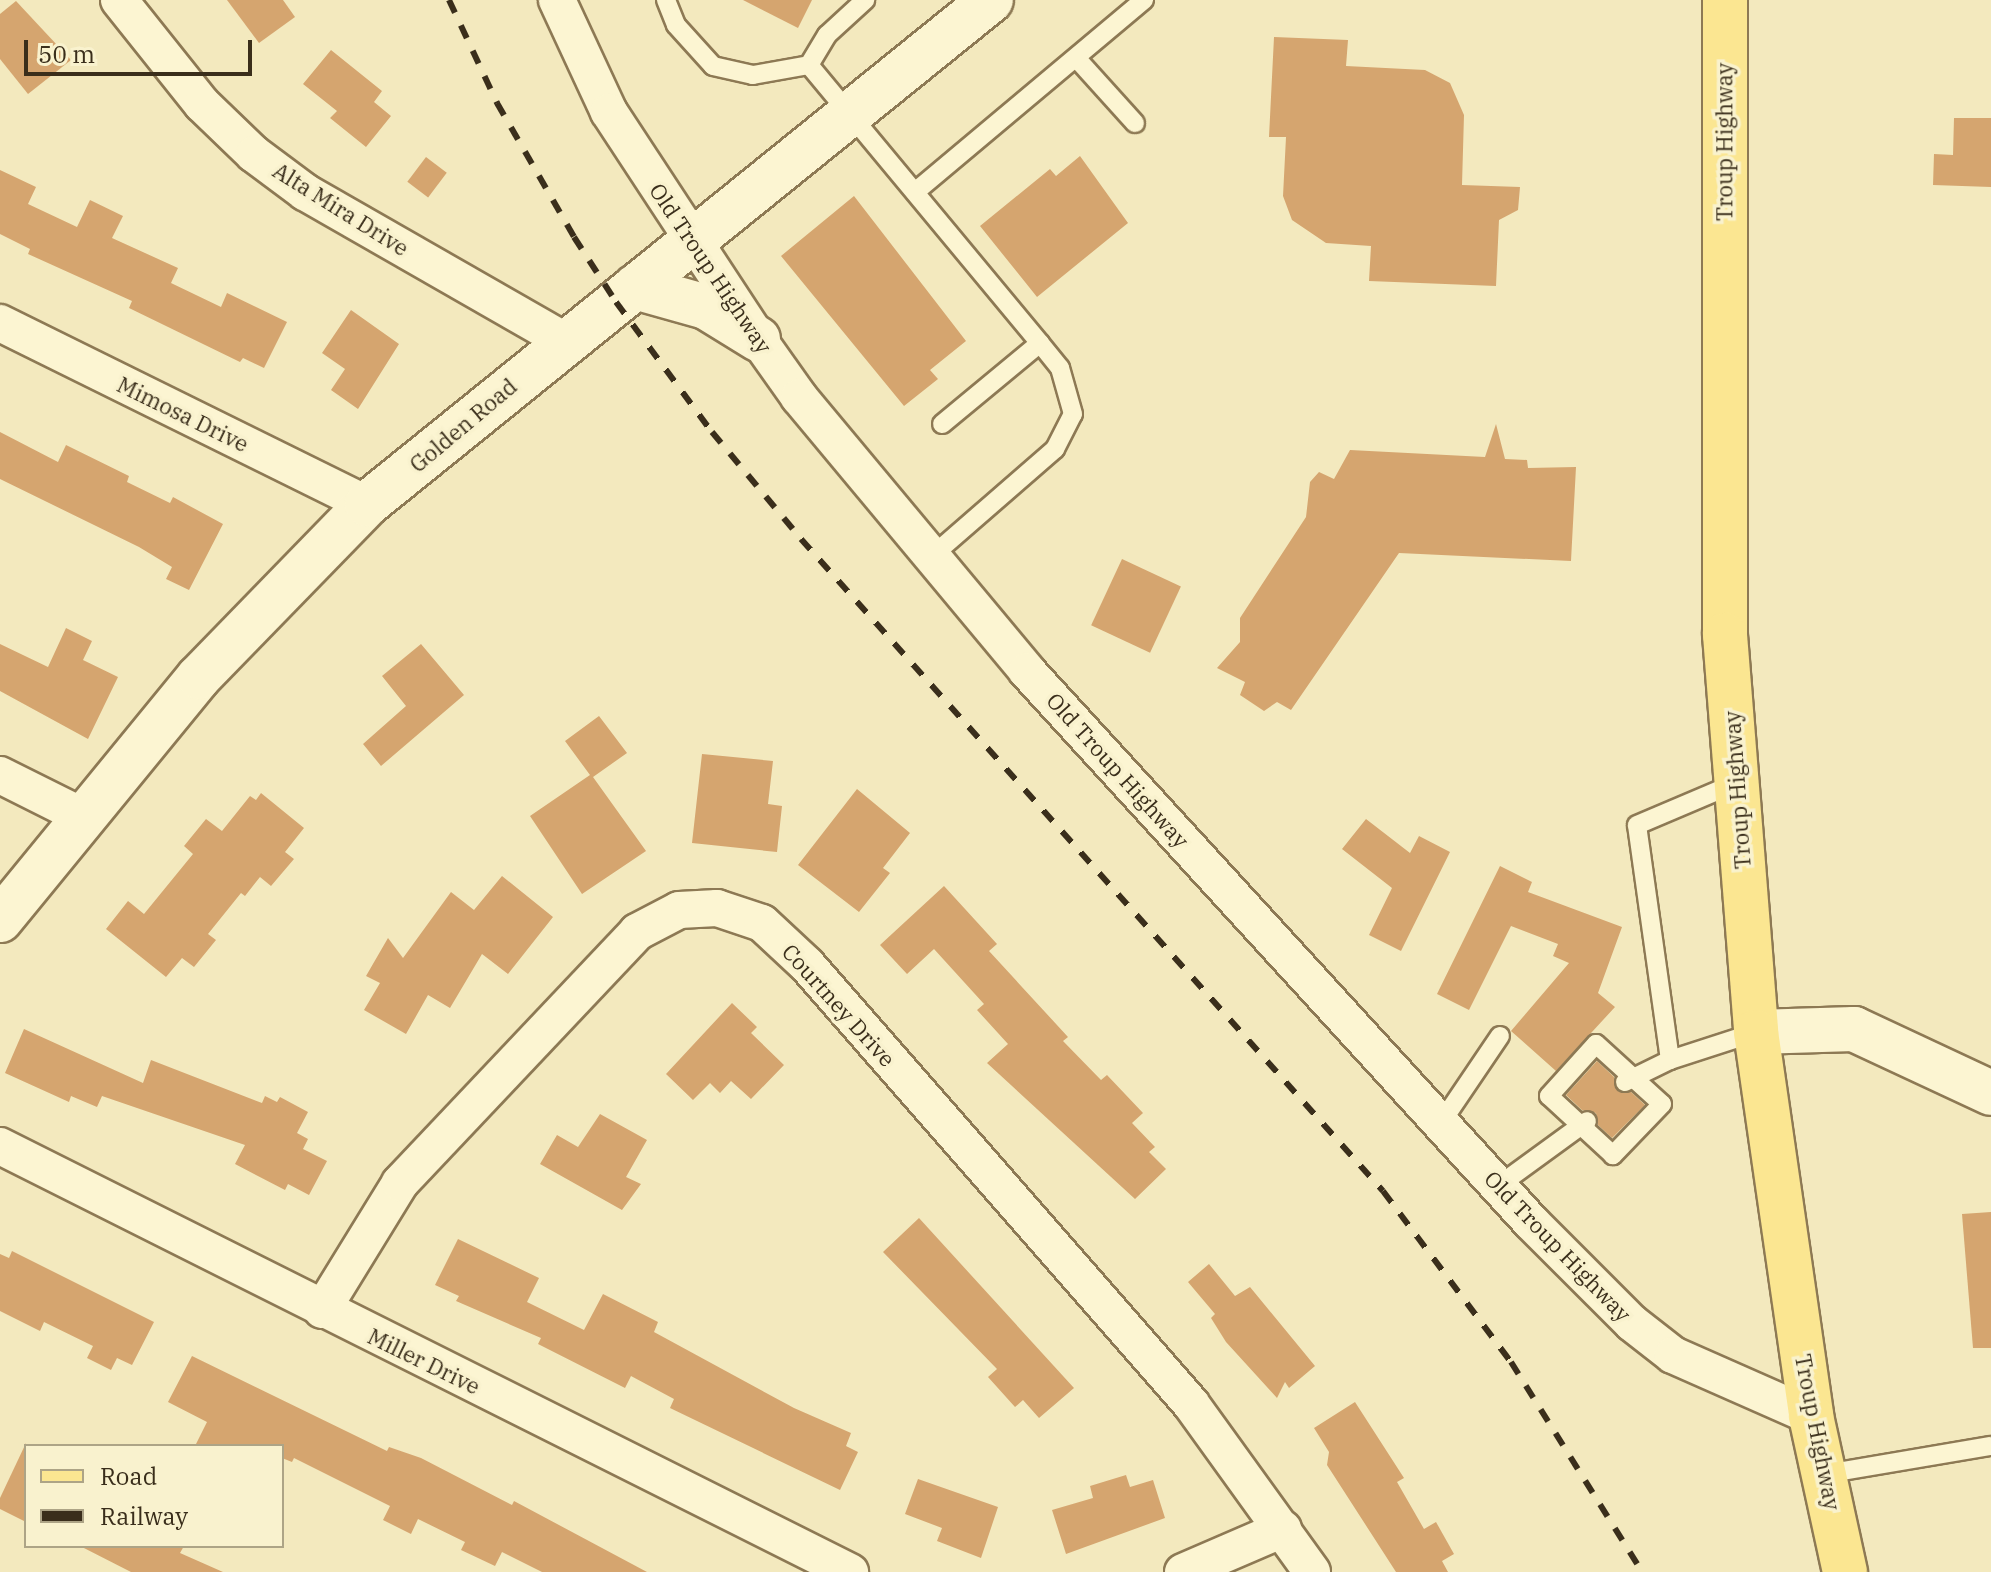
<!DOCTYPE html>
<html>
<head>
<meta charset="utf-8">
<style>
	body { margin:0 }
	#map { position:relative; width:1991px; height:1572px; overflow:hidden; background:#f3e9be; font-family:"IBM Plex Serif",serif }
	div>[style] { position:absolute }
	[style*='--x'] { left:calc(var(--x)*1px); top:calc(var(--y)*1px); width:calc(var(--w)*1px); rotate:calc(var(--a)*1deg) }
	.building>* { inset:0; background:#d5a56f; transform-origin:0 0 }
	.roads { filter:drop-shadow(2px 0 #8d7954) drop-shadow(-2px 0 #8d7954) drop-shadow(0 2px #8d7954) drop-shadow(0 -2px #8d7954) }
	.service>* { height:18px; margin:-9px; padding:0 9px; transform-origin:9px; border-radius:9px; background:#fcf5d2 }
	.minor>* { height:36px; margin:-18px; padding:0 18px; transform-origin:18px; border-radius:18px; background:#fcf5d2 }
	.tertiary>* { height:44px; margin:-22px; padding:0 22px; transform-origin:22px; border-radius:22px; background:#fcf5d2 }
	.primary>* { height:44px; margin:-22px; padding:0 22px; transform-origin:22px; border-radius:22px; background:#fbe691 }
	.rail>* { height:6px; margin-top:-3px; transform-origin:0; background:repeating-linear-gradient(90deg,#3a2e1b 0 14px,transparent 0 28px) }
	span { translate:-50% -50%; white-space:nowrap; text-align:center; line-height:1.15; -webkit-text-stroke:7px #f9f2ce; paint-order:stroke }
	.street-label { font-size:22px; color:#3a2e1b }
	.legend { position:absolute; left:24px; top:1444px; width:260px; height:104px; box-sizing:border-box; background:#f9f2ce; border:2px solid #ada486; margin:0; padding:10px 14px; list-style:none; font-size:24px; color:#3a2e1b }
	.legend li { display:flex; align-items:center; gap:16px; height:40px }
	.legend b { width:40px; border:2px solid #ada486 }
	.scale { position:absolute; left:24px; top:40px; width:228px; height:36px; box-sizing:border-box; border:4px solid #3a2e1b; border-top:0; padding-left:10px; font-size:24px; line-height:28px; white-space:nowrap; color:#3a2e1b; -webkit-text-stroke:6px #f9f2ce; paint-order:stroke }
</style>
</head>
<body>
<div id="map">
	<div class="building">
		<div style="clip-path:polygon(227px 0,283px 0,295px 17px,259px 43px)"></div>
		<div style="clip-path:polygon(743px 0,812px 0,798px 28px)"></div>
		<div style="clip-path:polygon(16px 1px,71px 60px,28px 94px,0 59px,0 14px)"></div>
		<div style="clip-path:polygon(1274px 37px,1348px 40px,1346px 66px,1425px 70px,1450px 83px,1464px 115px,1462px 185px,1520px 187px,1518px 210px,1499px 220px,1496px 286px,1369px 281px,1371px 246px,1326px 243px,1292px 220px,1283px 196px,1286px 137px,1269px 137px)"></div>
		<div style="clip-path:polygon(331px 50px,382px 91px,374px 102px,391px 116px,366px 147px,330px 118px,337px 111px,303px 84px)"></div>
		<div style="clip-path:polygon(1954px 118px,1991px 118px,1991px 187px,1933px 185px,1934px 154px,1953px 155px)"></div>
		<div style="clip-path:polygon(1080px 156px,1128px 223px,1037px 297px,980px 226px,1050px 169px,1056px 176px)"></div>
		<div style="left:426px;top:157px;width:26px;height:31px;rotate:37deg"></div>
		<div style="clip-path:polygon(0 170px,36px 187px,28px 204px,77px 227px,90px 200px,123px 216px,112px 238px,178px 268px,171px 283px,221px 307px,227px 293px,287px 322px,264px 368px,243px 358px,240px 362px,129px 308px,132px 301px,28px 254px,30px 249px,0 234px)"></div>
		<div style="clip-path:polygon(854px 196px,966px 341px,930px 370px,938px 379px,904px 406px,781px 256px)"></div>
		<div style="clip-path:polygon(351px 310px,399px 344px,358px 409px,331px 390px,345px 369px,322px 353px)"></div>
		<div style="clip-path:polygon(1496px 424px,1505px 459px,1527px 460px,1528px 468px,1576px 467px,1571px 561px,1399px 553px,1291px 710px,1277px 702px,1264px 711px,1240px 695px,1245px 682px,1217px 668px,1240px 642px,1240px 618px,1306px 517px,1310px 482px,1319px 472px,1334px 479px,1350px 450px,1485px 457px)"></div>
		<div style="clip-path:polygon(0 432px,58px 462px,66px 445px,129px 476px,127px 482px,170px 503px,173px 497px,223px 524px,189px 590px,166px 579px,172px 567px,139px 547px,0 479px)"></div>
		<div style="left:1122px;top:559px;width:65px;height:73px;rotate:25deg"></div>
		<div style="clip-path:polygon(66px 628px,92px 641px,83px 660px,118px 677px,88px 739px,0 691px,0 644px,48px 667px)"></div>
		<div style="clip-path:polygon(421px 644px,464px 695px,381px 766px,363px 744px,406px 706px,382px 676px)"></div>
		<div style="clip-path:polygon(599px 716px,627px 753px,593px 777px,646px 851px,582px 894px,530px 816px,590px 775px,565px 741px)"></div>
		<div style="clip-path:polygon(702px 754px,773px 761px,768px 804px,782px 806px,777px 852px,692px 843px)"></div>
		<div style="clip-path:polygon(857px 789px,910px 833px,883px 868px,890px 873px,859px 912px,798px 865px)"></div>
		<div style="clip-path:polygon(261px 793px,304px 828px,285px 852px,294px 859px,271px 886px,260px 877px,245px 896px,241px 893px,208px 934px,216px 940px,194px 967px,182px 958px,166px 977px,106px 929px,128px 901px,144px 914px,193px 854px,184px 846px,206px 819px,222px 831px,250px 796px,256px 800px)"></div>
		<div style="clip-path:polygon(1366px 819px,1410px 853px,1419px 836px,1450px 852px,1401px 951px,1369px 935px,1392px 888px,1342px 849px)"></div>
		<div style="clip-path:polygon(1500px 866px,1532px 882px,1528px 892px,1622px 927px,1598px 993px,1615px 1007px,1556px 1071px,1511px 1031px,1569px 963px,1553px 956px,1558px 944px,1511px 926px,1469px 1010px,1437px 994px)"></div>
		<div style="clip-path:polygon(502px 876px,553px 917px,508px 974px,482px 954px,450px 1008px,428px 995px,406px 1034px,364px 1010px,380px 983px,366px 976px,388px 938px,403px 958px,451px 892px,474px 910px)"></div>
		<div style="clip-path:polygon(944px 886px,997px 944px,989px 951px,1068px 1037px,1063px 1041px,1101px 1080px,1107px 1075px,1143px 1113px,1132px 1123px,1155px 1147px,1149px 1152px,1166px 1169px,1135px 1199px,987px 1063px,1008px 1044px,977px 1010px,984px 1004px,934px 949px,907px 974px,880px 945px)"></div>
		<div style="clip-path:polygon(732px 1003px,757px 1027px,751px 1033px,784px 1065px,751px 1099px,731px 1081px,720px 1093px,710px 1083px,693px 1100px,666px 1074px)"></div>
		<div style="clip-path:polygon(24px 1029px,143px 1083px,151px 1060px,262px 1103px,265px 1096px,277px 1102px,280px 1097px,308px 1112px,297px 1133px,308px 1139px,303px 1149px,327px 1161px,309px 1195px,288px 1184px,285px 1190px,235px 1164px,245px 1145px,102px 1096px,97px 1107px,71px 1096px,69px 1102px,5px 1073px)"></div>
		<div style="clip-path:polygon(1597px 1061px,1614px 1077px,1618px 1091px,1631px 1092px,1645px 1105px,1612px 1138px,1598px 1125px,1596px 1113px,1582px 1110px,1566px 1095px)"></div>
		<div style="clip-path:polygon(600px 1114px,647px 1140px,626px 1177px,641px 1184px,622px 1210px,540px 1164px,557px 1135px,578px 1147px)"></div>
		<div style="clip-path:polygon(1991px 1212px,1991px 1348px,1973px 1348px,1962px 1214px)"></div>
		<div style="clip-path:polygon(919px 1218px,1074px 1388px,1039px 1418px,1023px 1400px,1015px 1407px,988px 1377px,997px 1369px,883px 1252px)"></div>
		<div style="clip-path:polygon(458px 1239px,539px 1278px,527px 1302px,584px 1330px,603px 1294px,658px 1322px,654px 1332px,794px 1408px,851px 1433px,846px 1446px,858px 1452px,840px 1490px,670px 1408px,674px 1399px,631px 1376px,625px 1388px,538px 1344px,541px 1338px,456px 1301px,459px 1296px,435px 1285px)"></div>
		<div style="clip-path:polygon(12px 1251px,154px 1322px,132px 1365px,117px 1358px,111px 1370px,87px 1358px,93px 1346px,44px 1322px,40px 1331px,0 1311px,0 1254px,9px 1258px)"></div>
		<div style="clip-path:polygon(1209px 1264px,1235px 1296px,1250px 1287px,1315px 1366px,1289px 1388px,1285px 1382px,1277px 1398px,1226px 1342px,1211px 1318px,1215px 1314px,1188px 1282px)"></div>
		<div style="clip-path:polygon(192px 1356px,387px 1451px,389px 1447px,421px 1458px,512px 1505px,514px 1501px,647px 1572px,542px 1572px,502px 1552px,495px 1566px,461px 1550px,465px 1542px,418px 1519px,411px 1534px,383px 1520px,390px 1506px,294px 1458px,292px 1462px,282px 1458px,282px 1446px,195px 1446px,207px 1422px,168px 1402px)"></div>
		<div style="clip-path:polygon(1355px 1402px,1404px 1478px,1397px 1482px,1424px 1529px,1436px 1522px,1454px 1554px,1442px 1561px,1448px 1572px,1396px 1572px,1327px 1465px,1329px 1452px,1314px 1428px)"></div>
		<div style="clip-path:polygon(26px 1443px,26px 1522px,0 1509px,0 1498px)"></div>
		<div style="clip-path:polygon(1126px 1475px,1130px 1487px,1153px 1480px,1165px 1518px,1066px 1554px,1052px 1510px,1093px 1498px,1090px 1486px)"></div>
		<div style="clip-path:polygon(918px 1479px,998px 1507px,981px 1558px,937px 1541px,942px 1528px,905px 1514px)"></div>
		<div style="clip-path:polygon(80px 1546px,184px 1546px,180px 1553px,223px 1572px,131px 1572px)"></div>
	</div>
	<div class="roads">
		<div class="service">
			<div style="--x:666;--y:0;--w:27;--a:68"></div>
			<div style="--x:676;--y:25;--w:55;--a:47.9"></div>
			<div style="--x:713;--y:66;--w:41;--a:12.7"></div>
			<div style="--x:753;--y:75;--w:57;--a:-10.1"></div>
			<div style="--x:809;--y:65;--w:35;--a:-59"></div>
			<div style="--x:827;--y:35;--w:52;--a:-42.6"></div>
			<div style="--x:1078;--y:60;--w:85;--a:47.9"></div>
			<div style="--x:809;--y:65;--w:361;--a:50.3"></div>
			<div style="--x:915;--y:192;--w:299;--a:-40"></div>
			<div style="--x:932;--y:556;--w:163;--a:-41"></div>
			<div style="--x:1055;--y:449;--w:39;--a:-63"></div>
			<div style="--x:1073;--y:414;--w:48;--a:-105.8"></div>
			<div style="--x:1060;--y:368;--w:32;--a:-129"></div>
			<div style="--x:1040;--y:343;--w:127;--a:140.4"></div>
			<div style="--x:1596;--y:1044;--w:89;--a:42.3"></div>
			<div style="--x:1662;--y:1104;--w:71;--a:133.9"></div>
			<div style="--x:1613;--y:1155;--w:87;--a:-137.3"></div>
			<div style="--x:1549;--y:1096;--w:70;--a:-47.9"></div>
			<div style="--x:1670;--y:1060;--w:237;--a:-98"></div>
			<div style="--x:1637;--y:825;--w:108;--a:-23"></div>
			<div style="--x:1625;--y:1082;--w:50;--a:-26.1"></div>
			<div style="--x:1670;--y:1060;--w:90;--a:-18"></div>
			<div style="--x:1441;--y:1123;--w:105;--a:-55.9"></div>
			<div style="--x:1498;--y:1186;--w:110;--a:-36.1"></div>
			<div style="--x:1825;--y:1474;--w:168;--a:-9.6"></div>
		</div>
		<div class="minor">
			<div style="--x:119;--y:0;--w:133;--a:51.4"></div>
			<div style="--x:202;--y:104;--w:72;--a:43.9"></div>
			<div style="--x:254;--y:154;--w:64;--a:36.7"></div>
			<div style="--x:305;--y:192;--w:300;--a:29.8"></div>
			<div style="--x:557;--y:0;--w:123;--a:65.1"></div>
			<div style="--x:609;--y:112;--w:272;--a:56.7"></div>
			<div style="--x:758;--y:339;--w:71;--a:54.7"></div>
			<div style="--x:799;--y:397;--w:356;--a:50.2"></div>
			<div style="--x:1027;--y:671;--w:747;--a:47.55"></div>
			<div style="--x:1531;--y:1222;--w:143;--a:45"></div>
			<div style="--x:1632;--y:1323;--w:52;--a:38"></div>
			<div style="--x:1673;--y:1355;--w:151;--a:23.8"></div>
			<div style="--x:0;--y:323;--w:409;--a:26.3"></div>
			<div style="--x:0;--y:775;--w:92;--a:26.6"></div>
			<div style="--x:0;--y:1146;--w:951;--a:26.62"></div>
			<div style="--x:322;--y:1310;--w:149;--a:-58.4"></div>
			<div style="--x:400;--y:1183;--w:345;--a:-46.6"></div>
			<div style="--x:637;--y:932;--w:47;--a:-27.6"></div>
			<div style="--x:679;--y:910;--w:38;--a:-3"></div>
			<div style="--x:717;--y:908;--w:47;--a:18.4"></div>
			<div style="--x:762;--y:923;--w:62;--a:43"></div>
			<div style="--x:807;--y:965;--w:583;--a:48.82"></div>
			<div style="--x:1191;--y:1404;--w:207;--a:54.2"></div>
			<div style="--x:1183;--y:1572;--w:109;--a:-23.3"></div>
		</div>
		<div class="tertiary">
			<div style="--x:635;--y:287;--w:74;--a:15.7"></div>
			<div style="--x:706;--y:307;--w:61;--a:31.6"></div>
			<div style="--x:0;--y:920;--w:314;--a:-50.7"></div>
			<div style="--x:199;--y:677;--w:241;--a:-45.8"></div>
			<div style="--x:367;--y:504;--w:802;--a:-38.93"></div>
			<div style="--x:1756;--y:1032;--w:98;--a:-1.8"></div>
			<div style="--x:1854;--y:1029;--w:151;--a:25"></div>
		</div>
		<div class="primary">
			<div style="--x:1725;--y:0;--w:635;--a:90"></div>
			<div style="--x:1725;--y:635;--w:398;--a:85.5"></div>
			<div style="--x:1756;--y:1032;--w:388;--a:81.8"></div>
			<div style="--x:1811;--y:1416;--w:160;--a:77.7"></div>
		</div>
	</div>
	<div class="rail">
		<div style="--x:449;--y:0;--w:114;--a:65"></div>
		<div style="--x:497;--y:103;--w:155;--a:60.1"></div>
		<div style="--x:574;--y:237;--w:77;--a:57.1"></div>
		<div style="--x:616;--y:302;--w:162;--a:53.6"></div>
		<div style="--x:712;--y:432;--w:139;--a:50.2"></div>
		<div style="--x:801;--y:539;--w:874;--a:48.25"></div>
		<div style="--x:1383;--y:1191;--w:214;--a:53.2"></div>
		<div style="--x:1511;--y:1362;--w:248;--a:58"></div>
	</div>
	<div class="street-label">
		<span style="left:1724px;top:142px;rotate:-90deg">Troup Highway</span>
		<span style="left:341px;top:209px;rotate:32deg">Alta Mira Drive</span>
		<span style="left:711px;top:268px;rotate:56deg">Old Troup Highway</span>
		<span style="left:183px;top:414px;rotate:26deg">Mimosa Drive</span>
		<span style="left:463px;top:425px;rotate:-40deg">Golden Road</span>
		<span style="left:1118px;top:770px;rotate:48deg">Old Troup Highway</span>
		<span style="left:1737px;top:790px;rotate:-94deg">Troup Highway</span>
		<span style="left:839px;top:1005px;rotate:48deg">Courtney Drive</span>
		<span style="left:1558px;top:1246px;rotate:46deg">Old Troup Highway</span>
		<span style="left:424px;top:1361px;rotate:26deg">Miller Drive</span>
		<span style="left:1818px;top:1432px;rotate:79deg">Troup Highway</span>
	</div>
	<ul class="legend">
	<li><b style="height:10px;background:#fbe691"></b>Road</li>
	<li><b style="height:10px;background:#3a2e1b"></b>Railway</li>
	</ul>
	<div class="scale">50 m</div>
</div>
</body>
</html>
